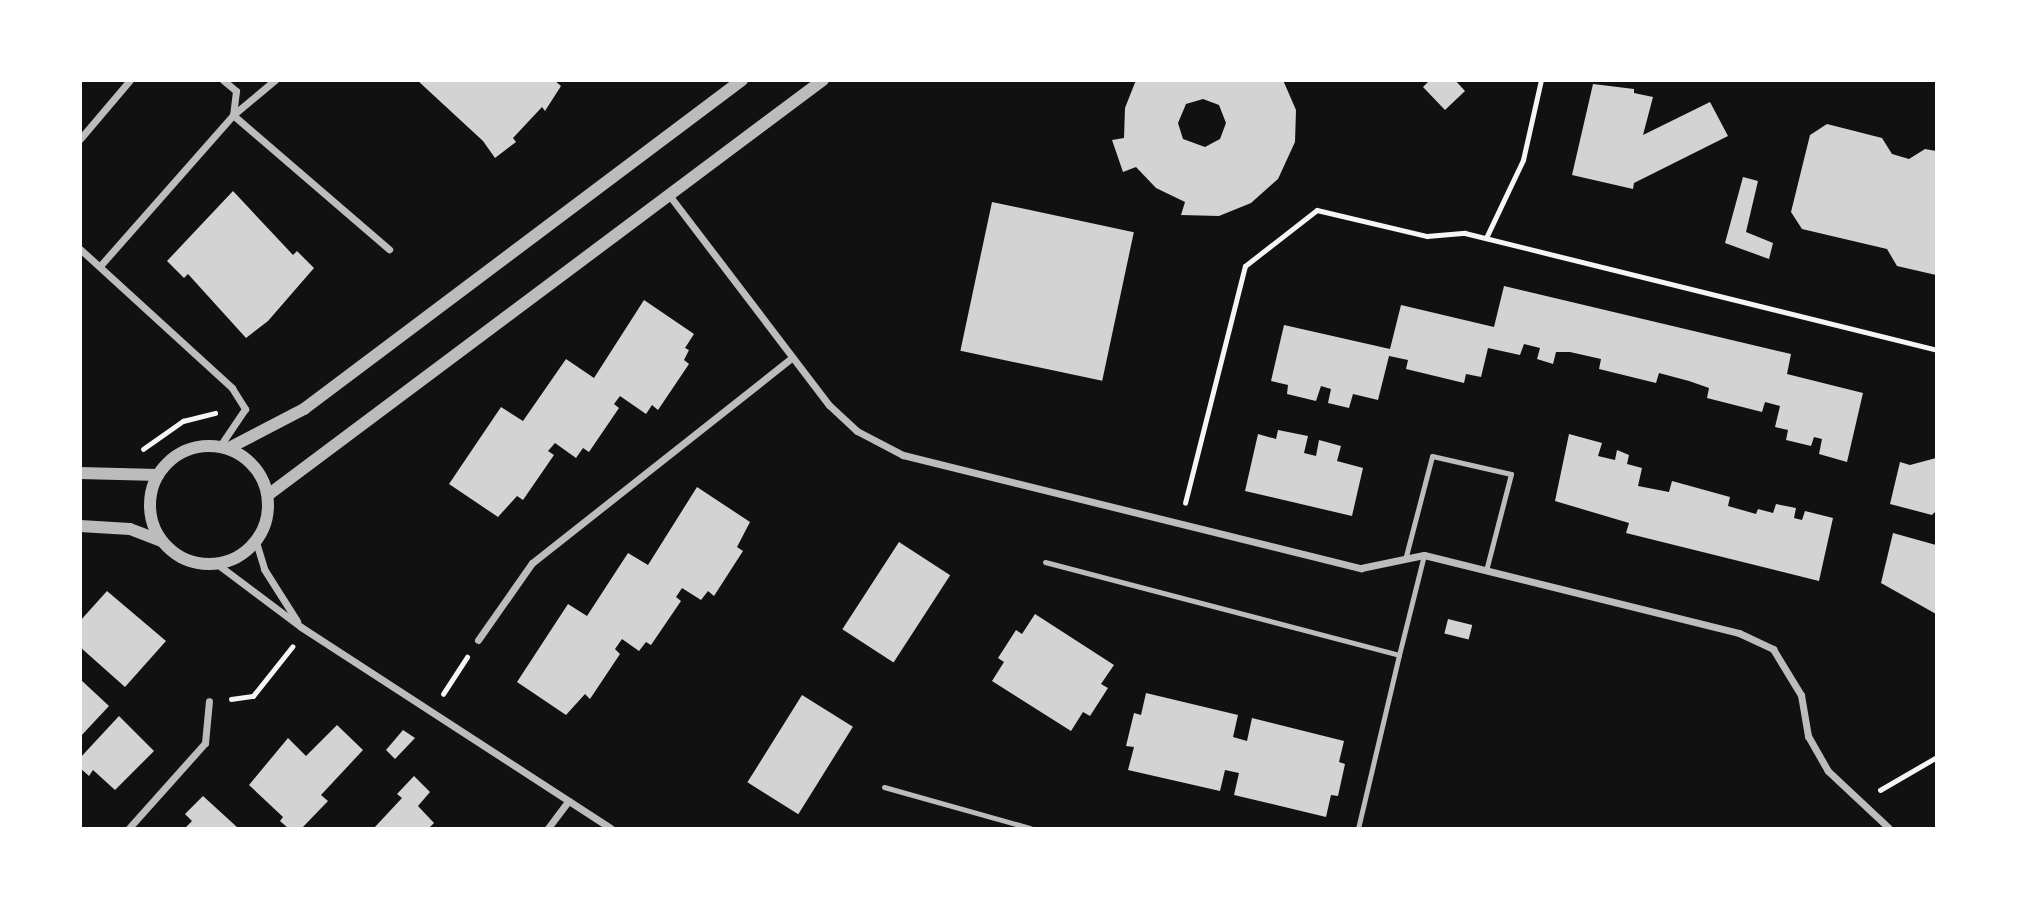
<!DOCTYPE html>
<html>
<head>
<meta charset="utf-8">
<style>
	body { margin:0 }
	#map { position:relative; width:2017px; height:909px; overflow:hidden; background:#111; font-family:"Noto Sans",sans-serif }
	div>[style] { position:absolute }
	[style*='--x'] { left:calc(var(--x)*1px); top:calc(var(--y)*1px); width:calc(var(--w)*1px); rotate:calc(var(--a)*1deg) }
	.building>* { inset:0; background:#d3d3d3; transform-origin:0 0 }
	.path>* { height:4.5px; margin:-2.25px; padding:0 2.25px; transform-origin:2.25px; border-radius:2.25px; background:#f5f5f5 }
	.service>* { height:5px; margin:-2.5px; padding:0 2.5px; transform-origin:2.5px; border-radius:2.5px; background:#bcbcbc }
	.minor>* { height:7px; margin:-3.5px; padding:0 3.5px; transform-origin:3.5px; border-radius:3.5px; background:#bcbcbc }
	.tertiary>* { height:12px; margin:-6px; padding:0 6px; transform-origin:6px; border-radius:6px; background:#bcbcbc }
	.tertiary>.ring { margin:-6px; padding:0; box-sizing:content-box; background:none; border:12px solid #bcbcbc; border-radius:50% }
	span { translate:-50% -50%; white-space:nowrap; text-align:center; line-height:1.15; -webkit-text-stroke:5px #fff; paint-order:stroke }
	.frame { position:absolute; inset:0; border:82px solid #fff; pointer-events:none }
</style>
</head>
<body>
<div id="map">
	<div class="building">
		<div style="clip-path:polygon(417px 80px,554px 80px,561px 86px,545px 111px,542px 107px,513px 138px,516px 142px,495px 158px,483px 141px)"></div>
		<div style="clip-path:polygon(evenodd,1136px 80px,1283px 80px,1296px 110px,1295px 142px,1278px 179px,1251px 203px,1219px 216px,1181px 215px,1185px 202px,1156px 188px,1136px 167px,1123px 172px,1112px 140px,1124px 138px,1125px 108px,1136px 80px,1203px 99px,1219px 105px,1226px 123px,1220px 139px,1205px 147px,1183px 139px,1178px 123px,1186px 104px,1203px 99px)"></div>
		<div style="clip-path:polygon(1430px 80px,1455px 80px,1465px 91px,1445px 110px,1423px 87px)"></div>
		<div style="clip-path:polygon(1593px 84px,1634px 89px,1634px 93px,1653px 97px,1643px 135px,1710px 102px,1728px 136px,1634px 183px,1633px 189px,1572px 175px)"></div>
		<div style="clip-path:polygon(1827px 124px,1882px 138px,1892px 154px,1909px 159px,1925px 149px,1936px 151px,1936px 275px,1897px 266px,1887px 249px,1802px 229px,1791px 212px,1810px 135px)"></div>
		<div style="clip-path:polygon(1743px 177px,1758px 181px,1746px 232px,1773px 243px,1769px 259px,1725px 243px)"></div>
		<div style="clip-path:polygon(233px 191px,293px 255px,297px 251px,314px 268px,268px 321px,246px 338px,188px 274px,184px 278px,167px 261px)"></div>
		<div style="left:992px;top:202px;width:145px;height:152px;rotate:12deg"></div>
		<div style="clip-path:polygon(1504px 286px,1791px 354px,1787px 374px,1863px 393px,1847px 462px,1819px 454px,1822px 439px,1814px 437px,1811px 446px,1786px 440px,1788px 430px,1775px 427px,1780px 406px,1765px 402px,1762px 412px,1707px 398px,1709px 388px,1689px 381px,1659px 373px,1656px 383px,1599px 369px,1601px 359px,1570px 352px,1556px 352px,1553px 364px,1537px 359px,1540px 348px,1524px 344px,1520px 355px,1488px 348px,1481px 377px,1466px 374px,1464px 383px,1406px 369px,1408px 360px,1389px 356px,1378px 400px,1353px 394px,1349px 408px,1328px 403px,1331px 389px,1321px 386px,1316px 401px,1287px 394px,1288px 385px,1271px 381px,1284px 325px,1390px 349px,1401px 305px,1494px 327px)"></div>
		<div style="clip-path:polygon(644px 300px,694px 334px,685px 348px,689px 350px,684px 360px,689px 364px,658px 410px,652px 405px,646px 414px,620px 396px,614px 404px,619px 408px,589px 452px,583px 448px,576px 458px,555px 443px,548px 451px,554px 455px,523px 500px,517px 496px,498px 517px,449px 484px,501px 407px,523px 421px,566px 359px,594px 378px)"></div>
		<div style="clip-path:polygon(1278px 430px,1308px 436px,1304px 453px,1316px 456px,1319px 440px,1341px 446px,1337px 461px,1363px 468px,1352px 516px,1245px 491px,1258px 434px,1276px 439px)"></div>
		<div style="clip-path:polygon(1569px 434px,1602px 443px,1598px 456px,1615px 460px,1617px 450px,1629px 455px,1627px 464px,1642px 468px,1638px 486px,1669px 492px,1672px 481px,1730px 497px,1728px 506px,1756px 514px,1758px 509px,1773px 513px,1776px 504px,1796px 508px,1794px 518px,1802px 520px,1805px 511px,1833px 518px,1819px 581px,1626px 533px,1629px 523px,1555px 501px)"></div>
		<div style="clip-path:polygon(1936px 458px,1936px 511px,1932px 515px,1890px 504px,1900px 462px,1910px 465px)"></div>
		<div style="clip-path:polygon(697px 487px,750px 522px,737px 547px,743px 551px,714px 596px,708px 591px,701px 600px,682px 588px,676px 597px,681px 601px,651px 645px,646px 642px,639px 651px,622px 639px,615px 649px,620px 654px,590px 699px,585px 694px,566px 715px,517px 682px,568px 604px,587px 616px,628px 553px,648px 565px)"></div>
		<div style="clip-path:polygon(1893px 533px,1936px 545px,1936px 614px,1881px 583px)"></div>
		<div style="left:899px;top:542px;width:61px;height:104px;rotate:33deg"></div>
		<div style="clip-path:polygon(107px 591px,166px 641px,125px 687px,80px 647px,80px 621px)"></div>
		<div style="clip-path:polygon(1035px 614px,1114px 665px,1101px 684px,1108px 688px,1090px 716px,1083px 712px,1071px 731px,992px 681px,1004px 662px,998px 658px,1016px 630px,1022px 634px)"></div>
		<div style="left:1448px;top:619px;width:25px;height:15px;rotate:14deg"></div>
		<div style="clip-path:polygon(80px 679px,109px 706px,80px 737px)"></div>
		<div style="clip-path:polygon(1146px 693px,1238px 715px,1233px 737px,1247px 741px,1252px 718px,1344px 741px,1339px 762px,1345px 764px,1338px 796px,1331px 795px,1326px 817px,1234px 795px,1239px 773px,1225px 770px,1220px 791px,1128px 770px,1134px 747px,1126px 746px,1134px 713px,1141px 715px)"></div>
		<div style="left:802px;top:695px;width:60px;height:103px;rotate:32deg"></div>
		<div style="clip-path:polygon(119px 716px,154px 751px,115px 790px,93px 770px,89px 776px,80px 768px,80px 758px)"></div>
		<div style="clip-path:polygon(337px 725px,363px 750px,321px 795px,328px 801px,302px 828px,288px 828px,280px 821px,283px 817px,249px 785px,288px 738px,306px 756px)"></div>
		<div style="clip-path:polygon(403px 730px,415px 738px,395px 759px,386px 750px)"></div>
		<div style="clip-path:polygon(414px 776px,430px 792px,418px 806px,434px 823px,429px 828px,374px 828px,402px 798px,397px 794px)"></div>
		<div style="clip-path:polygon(203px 796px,238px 828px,185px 828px,192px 821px,185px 814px)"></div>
	</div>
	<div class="path">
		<div style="--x:1486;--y:238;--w:86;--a:-64.6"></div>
		<div style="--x:1523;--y:160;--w:82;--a:-77.3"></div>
		<div style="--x:143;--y:449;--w:49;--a:-35"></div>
		<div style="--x:183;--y:421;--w:33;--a:-14"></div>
		<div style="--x:1185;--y:503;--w:244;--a:-75.8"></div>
		<div style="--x:1245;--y:266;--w:91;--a:-37.9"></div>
		<div style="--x:1317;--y:210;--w:113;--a:13.3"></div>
		<div style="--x:1427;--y:236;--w:38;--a:-5"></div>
		<div style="--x:1465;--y:233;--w:486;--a:13.9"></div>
		<div style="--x:443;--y:694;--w:44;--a:-57"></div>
		<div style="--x:231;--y:699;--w:22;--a:-8"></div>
		<div style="--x:253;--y:696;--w:63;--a:-51.5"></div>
		<div style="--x:1880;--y:790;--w:66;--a:-30.1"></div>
	</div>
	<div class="service">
		<div style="--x:1406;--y:556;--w:103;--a:-75.4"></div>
		<div style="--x:1432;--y:456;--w:81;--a:12.8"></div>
		<div style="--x:1511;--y:474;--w:96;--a:104.5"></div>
		<div style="--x:1045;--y:562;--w:366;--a:14.7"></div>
		<div style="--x:1399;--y:655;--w:178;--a:103.3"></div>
		<div style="--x:1399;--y:655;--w:103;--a:-76"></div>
		<div style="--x:884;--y:787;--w:152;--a:15.7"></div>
	</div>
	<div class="minor">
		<div style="--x:223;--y:80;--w:17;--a:40"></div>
		<div style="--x:236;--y:91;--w:24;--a:97"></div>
		<div style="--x:233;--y:115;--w:206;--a:40.7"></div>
		<div style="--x:80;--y:139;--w:77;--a:-49.7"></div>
		<div style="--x:669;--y:195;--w:264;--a:52.7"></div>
		<div style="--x:829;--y:405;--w:38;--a:43"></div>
		<div style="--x:857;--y:431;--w:52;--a:27.6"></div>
		<div style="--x:903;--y:455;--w:472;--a:13.9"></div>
		<div style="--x:1361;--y:568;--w:64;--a:-11.7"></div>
		<div style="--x:1424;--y:555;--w:325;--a:13.9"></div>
		<div style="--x:1739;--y:633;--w:38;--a:25"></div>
		<div style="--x:1773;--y:649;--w:54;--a:58.7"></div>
		<div style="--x:1801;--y:695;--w:42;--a:80.3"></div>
		<div style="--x:1808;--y:736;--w:40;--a:60.3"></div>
		<div style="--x:1828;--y:771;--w:83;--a:43.1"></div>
		<div style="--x:80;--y:249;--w:206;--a:42.4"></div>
		<div style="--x:232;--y:388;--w:25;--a:58"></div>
		<div style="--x:245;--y:409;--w:45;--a:124"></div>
		<div style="--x:100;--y:266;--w:201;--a:-48.6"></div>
		<div style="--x:233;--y:115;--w:55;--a:-39.8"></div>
		<div style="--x:256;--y:542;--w:28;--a:73"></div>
		<div style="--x:264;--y:569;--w:62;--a:57.6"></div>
		<div style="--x:217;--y:564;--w:105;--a:36.9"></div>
		<div style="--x:301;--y:627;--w:369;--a:33"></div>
		<div style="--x:478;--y:640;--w:94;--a:-55"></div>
		<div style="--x:532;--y:563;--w:329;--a:-38.3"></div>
		<div style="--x:129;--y:828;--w:114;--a:-48.2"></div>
		<div style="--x:205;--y:743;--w:42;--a:-84.6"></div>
		<div style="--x:548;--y:828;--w:34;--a:-53"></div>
	</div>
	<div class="tertiary">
		<div class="ring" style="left:150px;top:446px;width:106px;height:106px"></div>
		<div style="--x:229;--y:448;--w:85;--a:-27.5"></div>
		<div style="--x:304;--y:409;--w:548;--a:-36.91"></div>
		<div style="--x:80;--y:473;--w:78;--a:1.5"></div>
		<div style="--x:268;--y:495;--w:693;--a:-36.79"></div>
		<div style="--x:80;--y:526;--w:50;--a:3.4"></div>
		<div style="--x:130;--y:529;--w:34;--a:21"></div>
	</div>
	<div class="frame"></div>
</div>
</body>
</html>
